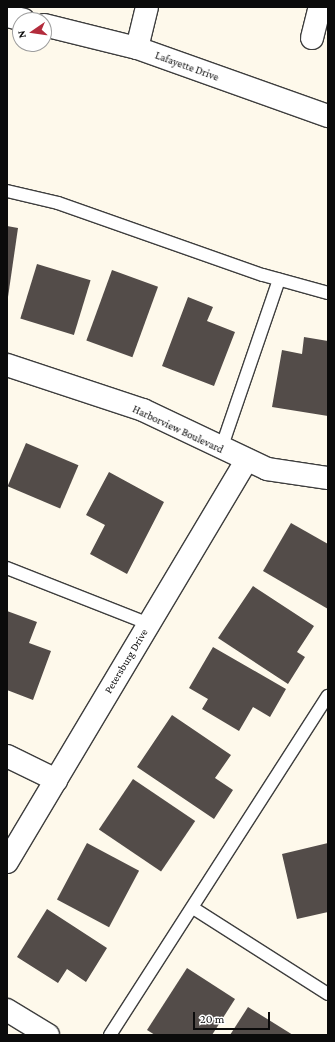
<!DOCTYPE html>
<html>
<head>
<meta charset="utf-8">
<style>
	body { margin:0 }
	#map { position:relative; width:335px; height:1042px; overflow:hidden; background:#fef9eb; font-family:"Crimson Pro",serif }
	div>[style] { position:absolute }
	[style*='--x'] { left:calc(var(--x)*1px); top:calc(var(--y)*1px); width:calc(var(--w)*1px); rotate:calc(var(--a)*1deg) }
	.building>* { inset:0; background:#534c49; transform-origin:0 0 }
	.roads { filter:drop-shadow(1px 0 #3e3e3e) drop-shadow(-1px 0 #3e3e3e) drop-shadow(0 1px #3e3e3e) drop-shadow(0 -1px #3e3e3e) }
	.lane>* { height:12px; margin:-6px; padding:0 6px; transform-origin:6px; border-radius:6px; background:#fff }
	.street>* { height:22px; margin:-11px; padding:0 11px; transform-origin:11px; border-radius:11px; background:#fff }
	span { translate:-50% -50%; white-space:nowrap; text-align:center; line-height:1.15; -webkit-text-stroke:4px #fff; paint-order:stroke }
	.street-label { font-size:11px; color:#0b0b0b }
	.frame { position:absolute; inset:0; border:8px solid #0b0b0b; pointer-events:none }
	.north { position:absolute; left:12px; top:12px; width:40px; height:40px; box-sizing:border-box; background:#fff; border:1px solid #9d9d9d; border-radius:50%; rotate:257deg; font-size:11px; font-weight:700; line-height:16px; text-align:center; color:#0b0b0b }
	.north::after { content:''; display:block; margin:auto; width:14px; height:18px; background:#b32c3c; clip-path:polygon(50% 0,100% 100%,50% 72%,0 100%) }
	.scale { position:absolute; left:193px; top:1012px; width:77px; height:18px; box-sizing:border-box; border:2px solid #0b0b0b; border-top:0; padding-left:5px; font-size:12px; line-height:14px; white-space:nowrap; color:#0b0b0b; -webkit-text-stroke:3px #fff; paint-order:stroke }
</style>
</head>
<body>
<div id="map">
	<div class="building">
		<div style="clip-path:polygon(7px 226px,18px 228px,8px 297px,7px 297px)"></div>
		<div style="left:37px;top:264px;width:56px;height:57px;rotate:17deg"></div>
		<div style="left:112px;top:270px;width:49px;height:75px;rotate:20deg"></div>
		<div style="clip-path:polygon(188px 297px,213px 307px,207px 321px,235px 332px,214px 386px,162px 366px)"></div>
		<div style="clip-path:polygon(304px 337px,328px 341px,328px 416px,272px 407px,282px 350px,302px 354px)"></div>
		<div style="left:26px;top:443px;width:57px;height:47px;rotate:23deg"></div>
		<div style="clip-path:polygon(109px 472px,164px 502px,127px 574px,90px 554px,105px 525px,86px 515px)"></div>
		<div style="clip-path:polygon(291px 523px,328px 544px,328px 609px,263px 571px)"></div>
		<div style="clip-path:polygon(253px 586px,314px 626px,297px 652px,305px 657px,288px 684px,218px 638px)"></div>
		<div style="clip-path:polygon(7px 611px,37px 622px,29px 643px,51px 651px,33px 700px,7px 690px)"></div>
		<div style="clip-path:polygon(213px 647px,286px 689px,270px 717px,253px 707px,239px 731px,202px 709px,208px 699px,189px 688px)"></div>
		<div style="clip-path:polygon(172px 715px,231px 755px,215px 778px,233px 790px,214px 819px,137px 767px)"></div>
		<div style="left:133px;top:779px;width:75px;height:61px;rotate:34deg"></div>
		<div style="left:87px;top:843px;width:59px;height:64px;rotate:28deg"></div>
		<div style="clip-path:polygon(328px 843px,328px 912px,297px 919px,282px 854px)"></div>
		<div style="clip-path:polygon(47px 909px,107px 948px,86px 982px,67px 969px,58px 983px,17px 957px)"></div>
		<div style="clip-path:polygon(187px 968px,235px 999px,212px 1035px,155px 1035px,147px 1030px)"></div>
		<div style="clip-path:polygon(248px 1007px,293px 1035px,230px 1035px)"></div>
	</div>
	<div class="roads">
		<div class="lane">
			<div style="--x:7;--y:191;--w:52;--a:13.2"></div>
			<div style="--x:58;--y:203;--w:217;--a:19.4"></div>
			<div style="--x:263;--y:275;--w:67;--a:15.5"></div>
			<div style="--x:221;--y:449;--w:179;--a:-71.1"></div>
			<div style="--x:7;--y:568;--w:153;--a:21.5"></div>
			<div style="--x:193;--y:908;--w:160;--a:32.5"></div>
			<div style="--x:110;--y:1035;--w:403;--a:-57.3"></div>
		</div>
		<div class="street">
			<div style="--x:7;--y:16;--w:17;--a:13"></div>
			<div style="--x:44;--y:25;--w:96;--a:13.9"></div>
			<div style="--x:137;--y:48;--w:203;--a:19.6"></div>
			<div style="--x:312;--y:38;--w:32;--a:-76"></div>
			<div style="--x:137;--y:48;--w:42;--a:-76.3"></div>
			<div style="--x:7;--y:365;--w:143;--a:18.3"></div>
			<div style="--x:143;--y:410;--w:137;--a:25.4"></div>
			<div style="--x:267;--y:469;--w:62;--a:8.4"></div>
			<div style="--x:7;--y:756;--w:55;--a:26.1"></div>
			<div style="--x:7;--y:862;--w:467;--a:-59.2"></div>
			<div style="--x:7;--y:1010;--w:48;--a:31.4"></div>
		</div>
	</div>
	<div class="street-label">
		<span style="left:187px;top:66px;rotate:20deg">Lafayette Drive</span>
		<span style="left:178px;top:429px;rotate:25deg">Harborview Boulevard</span>
		<span style="left:126px;top:661px;rotate:-59deg">Petersburg Drive</span>
	</div>
	<div class="frame"></div>
	<div class="north">N</div>
	<div class="scale">20 m</div>
</div>
</body>
</html>
